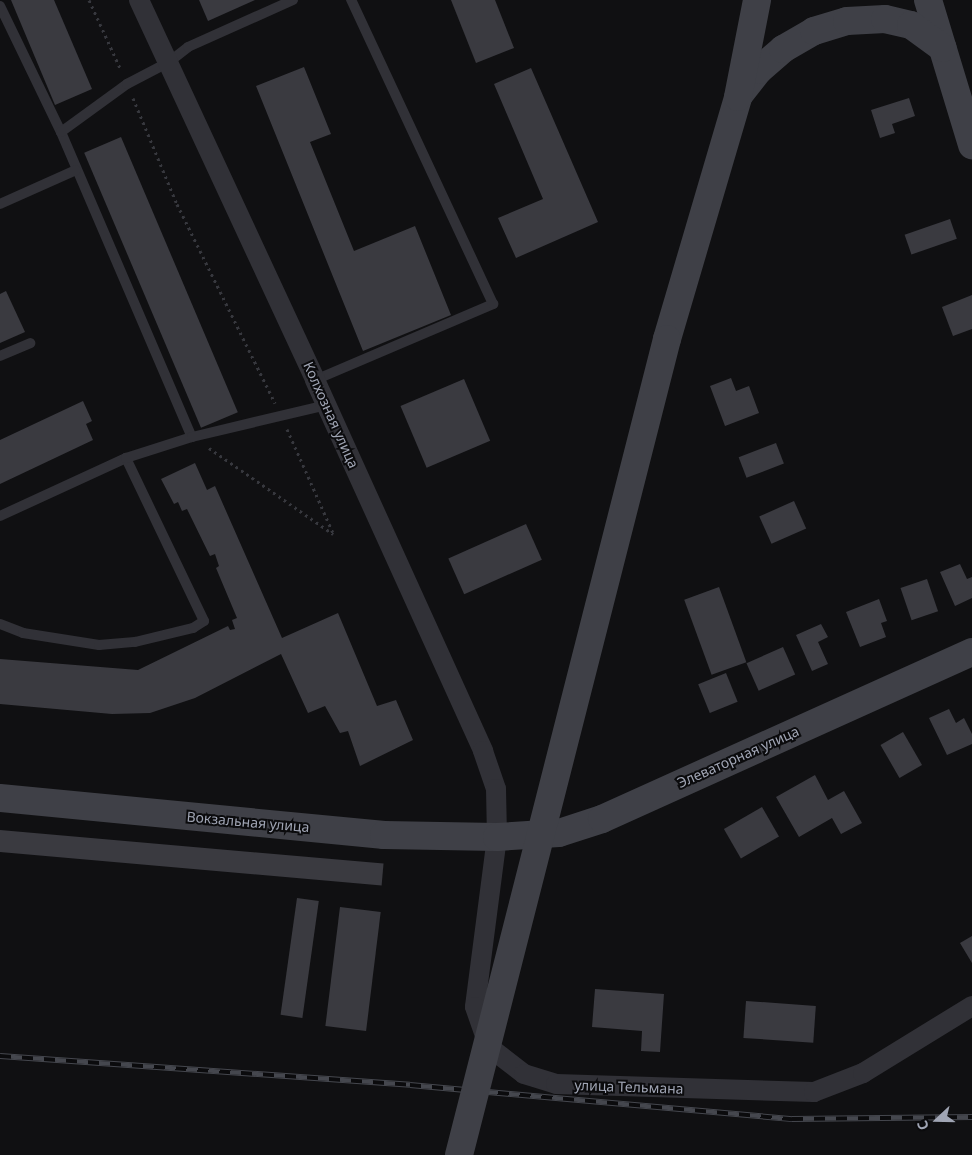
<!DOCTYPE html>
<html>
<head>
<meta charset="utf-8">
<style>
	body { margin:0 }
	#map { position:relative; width:972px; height:1155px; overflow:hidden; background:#101012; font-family:"Noto Sans",sans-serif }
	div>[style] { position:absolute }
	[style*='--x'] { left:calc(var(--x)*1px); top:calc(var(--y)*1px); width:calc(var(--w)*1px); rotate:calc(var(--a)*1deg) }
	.building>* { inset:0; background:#3a3a40; transform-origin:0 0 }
	.path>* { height:3px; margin-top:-1.5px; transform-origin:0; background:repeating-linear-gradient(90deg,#37383e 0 2.5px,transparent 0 6.5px) }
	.lane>* { height:10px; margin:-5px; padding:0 5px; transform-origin:5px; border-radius:5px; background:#313137 }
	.street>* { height:20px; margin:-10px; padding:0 10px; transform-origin:10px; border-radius:10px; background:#313137 }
	.secondary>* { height:28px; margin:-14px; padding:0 14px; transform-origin:14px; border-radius:14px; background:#3f4047 }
	.rail>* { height:5.5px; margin-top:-2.75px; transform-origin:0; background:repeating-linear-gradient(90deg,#0b0b0d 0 11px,#45474e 0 22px); box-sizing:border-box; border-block:1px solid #45474e }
	.secondary-bridge>* { height:28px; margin:-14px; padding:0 14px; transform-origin:14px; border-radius:14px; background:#3f4047 }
	span { translate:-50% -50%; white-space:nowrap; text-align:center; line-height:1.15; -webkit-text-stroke:4px #0b0b0d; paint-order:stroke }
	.street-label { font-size:14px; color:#a0a5b4 }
	.north { position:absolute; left:912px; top:1095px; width:50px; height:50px; -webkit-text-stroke:4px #0b0b0d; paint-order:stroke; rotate:249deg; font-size:14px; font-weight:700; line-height:20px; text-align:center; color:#a0a5b4 }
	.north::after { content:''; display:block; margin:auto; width:18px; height:22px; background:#a0a5b4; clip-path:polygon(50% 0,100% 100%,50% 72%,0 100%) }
</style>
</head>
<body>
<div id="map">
	<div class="building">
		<div style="clip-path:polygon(11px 0,54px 0,92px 89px,55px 105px)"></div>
		<div style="clip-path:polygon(199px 0,255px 0,208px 21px)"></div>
		<div style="clip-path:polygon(451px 0,495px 0,514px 48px,476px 63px)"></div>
		<div style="clip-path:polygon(304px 67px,331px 134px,310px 142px,354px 251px,415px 226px,451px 315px,363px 351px,256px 86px)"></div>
		<div style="clip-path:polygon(531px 68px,598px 222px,516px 258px,498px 218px,543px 199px,494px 84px)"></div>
		<div style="clip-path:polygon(909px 98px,915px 116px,892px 124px,895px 133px,880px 138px,871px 110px)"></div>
		<div style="left:121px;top:137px;width:299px;height:40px;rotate:67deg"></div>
		<div style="left:950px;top:219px;width:21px;height:48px;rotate:71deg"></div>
		<div style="clip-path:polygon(6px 291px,25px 332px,0 343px,0 294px)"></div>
		<div style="clip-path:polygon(972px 295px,972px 329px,953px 336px,942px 307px)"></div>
		<div style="clip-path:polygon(731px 378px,736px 391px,749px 386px,759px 413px,725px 426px,710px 386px)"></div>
		<div style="left:464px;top:379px;width:67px;height:69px;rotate:67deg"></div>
		<div style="clip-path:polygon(83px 401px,92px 421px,86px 424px,93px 440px,0 484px,0 440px)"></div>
		<div style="left:776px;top:443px;width:22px;height:40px;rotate:69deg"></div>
		<div style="clip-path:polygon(195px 463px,207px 490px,215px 486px,282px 638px,338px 613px,377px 706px,396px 700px,413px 740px,360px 766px,348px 731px,340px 733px,325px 706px,308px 713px,281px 654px,195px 698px,150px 713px,112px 714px,0 704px,0 659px,138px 670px,228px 626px,230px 630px,235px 629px,232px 620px,237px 618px,216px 568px,219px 566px,215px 554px,210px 556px,187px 509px,182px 511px,178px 502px,174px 504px,161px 479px)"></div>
		<div style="left:794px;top:501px;width:30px;height:38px;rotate:66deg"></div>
		<div style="left:526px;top:524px;width:39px;height:85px;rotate:66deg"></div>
		<div style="clip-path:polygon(960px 564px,967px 579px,972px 577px,972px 598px,955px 606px,940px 572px)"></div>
		<div style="left:927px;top:579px;width:34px;height:28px;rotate:71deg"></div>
		<div style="left:719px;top:587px;width:80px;height:37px;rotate:70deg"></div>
		<div style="clip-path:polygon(879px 599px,887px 621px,881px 623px,886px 637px,860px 647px,846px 612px)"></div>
		<div style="clip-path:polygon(821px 624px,828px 637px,818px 642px,828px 664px,812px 671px,796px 635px)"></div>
		<div style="left:783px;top:647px;width:30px;height:40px;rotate:66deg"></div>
		<div style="left:726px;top:673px;width:31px;height:30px;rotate:68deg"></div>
		<div style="clip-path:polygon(949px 709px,956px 723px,964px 718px,972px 734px,972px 744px,947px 755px,929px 718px)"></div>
		<div style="left:903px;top:732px;width:38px;height:26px;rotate:60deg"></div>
		<div style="clip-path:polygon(815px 775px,828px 800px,844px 791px,862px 823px,841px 834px,832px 818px,799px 837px,776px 797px)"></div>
		<div style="left:762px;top:807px;width:34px;height:44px;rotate:60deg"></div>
		<div style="left:0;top:830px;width:385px;height:22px;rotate:5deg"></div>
		<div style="left:297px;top:898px;width:22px;height:118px;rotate:8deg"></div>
		<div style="left:340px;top:907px;width:41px;height:120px;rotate:7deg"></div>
		<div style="clip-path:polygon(972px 936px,972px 963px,960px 943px)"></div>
		<div style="clip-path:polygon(595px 989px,664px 994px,660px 1052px,641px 1051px,642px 1031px,592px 1027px)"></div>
		<div style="left:746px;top:1001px;width:70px;height:37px;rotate:4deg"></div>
	</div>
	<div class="path">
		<div style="--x:89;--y:0;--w:77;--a:65.4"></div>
		<div style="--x:133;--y:98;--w:115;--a:67.5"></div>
		<div style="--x:177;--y:204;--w:222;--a:63.8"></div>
		<div style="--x:287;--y:429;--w:116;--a:66.1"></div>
		<div style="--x:209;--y:448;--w:151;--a:34.7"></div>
	</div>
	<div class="lane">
		<div style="--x:0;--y:6;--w:140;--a:64.2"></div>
		<div style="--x:61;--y:132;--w:332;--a:66.8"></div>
		<div style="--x:61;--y:132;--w:82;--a:-36"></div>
		<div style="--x:127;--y:84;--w:47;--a:-27.6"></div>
		<div style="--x:169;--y:62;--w:24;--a:-38"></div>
		<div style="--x:188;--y:47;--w:115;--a:-24.1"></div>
		<div style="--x:0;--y:204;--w:83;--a:-24.1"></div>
		<div style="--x:0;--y:356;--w:33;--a:-23"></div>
		<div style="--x:315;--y:380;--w:194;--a:-23.1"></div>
		<div style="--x:493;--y:304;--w:336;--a:-115"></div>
		<div style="--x:0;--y:516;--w:139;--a:-24.7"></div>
		<div style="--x:0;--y:624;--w:25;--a:21"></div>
		<div style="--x:23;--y:633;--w:77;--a:9"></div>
		<div style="--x:99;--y:645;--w:36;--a:-5"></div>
		<div style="--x:135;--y:642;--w:60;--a:-13.6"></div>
		<div style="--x:193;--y:628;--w:13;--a:-32"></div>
		<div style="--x:204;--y:621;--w:181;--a:-115.6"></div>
		<div style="--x:126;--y:458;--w:69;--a:-17.7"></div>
		<div style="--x:192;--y:437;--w:138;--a:-13.4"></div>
	</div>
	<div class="street">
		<div style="--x:139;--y:0;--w:419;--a:65.1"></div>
		<div style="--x:315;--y:380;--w:407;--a:65.6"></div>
		<div style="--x:483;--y:751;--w:40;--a:71.1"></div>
		<div style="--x:496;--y:789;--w:48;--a:88.8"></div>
		<div style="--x:497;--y:837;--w:171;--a:97.4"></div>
		<div style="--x:475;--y:1007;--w:42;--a:70.7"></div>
		<div style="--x:489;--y:1047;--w:44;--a:37.6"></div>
		<div style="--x:524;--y:1074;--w:34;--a:17"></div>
		<div style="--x:556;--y:1084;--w:258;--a:1.8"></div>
		<div style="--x:814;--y:1092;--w:53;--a:-21.2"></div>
		<div style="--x:863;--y:1073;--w:128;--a:-31.6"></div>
	</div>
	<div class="secondary">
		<div style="--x:928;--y:0;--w:152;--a:73.1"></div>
		<div style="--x:740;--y:94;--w:31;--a:-52"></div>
		<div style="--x:759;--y:70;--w:32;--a:-41"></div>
		<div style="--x:783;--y:49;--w:36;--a:-30"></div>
		<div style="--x:814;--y:31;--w:34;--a:-17"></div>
		<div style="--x:847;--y:21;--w:38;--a:-3"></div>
		<div style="--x:885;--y:19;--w:27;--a:13"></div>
		<div style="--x:911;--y:25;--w:39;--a:36"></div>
		<div style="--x:667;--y:339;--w:252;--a:-73.6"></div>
		<div style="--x:738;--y:97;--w:99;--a:-78.9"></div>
		<div style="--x:0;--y:798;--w:386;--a:5.5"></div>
		<div style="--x:384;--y:835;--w:113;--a:1"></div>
		<div style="--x:497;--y:837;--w:62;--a:-3.7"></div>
		<div style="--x:559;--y:833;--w:45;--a:-18"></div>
		<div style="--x:602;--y:819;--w:406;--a:-24.3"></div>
	</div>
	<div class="rail">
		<div style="--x:0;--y:1056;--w:411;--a:4"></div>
		<div style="--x:410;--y:1085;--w:384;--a:5.1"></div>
		<div style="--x:792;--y:1119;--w:180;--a:-0.6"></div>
	</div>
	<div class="secondary-bridge">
		<div style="--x:459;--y:1155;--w:842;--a:-75.7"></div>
	</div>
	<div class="street-label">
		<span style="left:331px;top:415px;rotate:66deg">Колхозная улица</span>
		<span style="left:738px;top:757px;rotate:-24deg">Элеваторная улица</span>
		<span style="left:248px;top:822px;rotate:5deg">Вокзальная улица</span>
		<span style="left:629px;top:1087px;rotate:2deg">улица Тельмана</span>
	</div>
	<div class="north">С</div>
</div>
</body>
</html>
